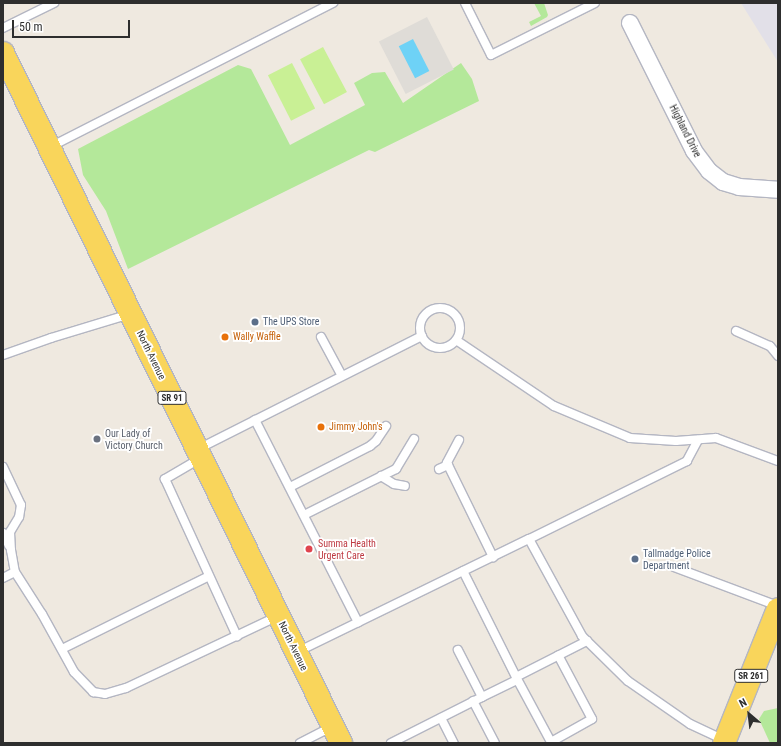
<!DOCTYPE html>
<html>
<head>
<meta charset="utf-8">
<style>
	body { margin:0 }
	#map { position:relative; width:781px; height:746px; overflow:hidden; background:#efe9e0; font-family:"Roboto Condensed",sans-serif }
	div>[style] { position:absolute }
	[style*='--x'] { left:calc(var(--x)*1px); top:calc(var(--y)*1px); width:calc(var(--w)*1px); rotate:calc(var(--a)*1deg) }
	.industrial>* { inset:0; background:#e2e0e8 }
	.green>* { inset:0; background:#b4e89a }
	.pitch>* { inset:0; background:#c9f095; transform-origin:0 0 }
	.plaza>* { inset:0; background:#dfdcd7; transform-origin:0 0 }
	.water>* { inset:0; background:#6ed2f6; transform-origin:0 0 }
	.roads { filter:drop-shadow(1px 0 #b4b6c2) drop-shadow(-1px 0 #b4b6c2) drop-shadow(0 1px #b4b6c2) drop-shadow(0 -1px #b4b6c2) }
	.lane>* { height:8px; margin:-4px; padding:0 4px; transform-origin:4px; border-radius:4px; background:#fff }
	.lane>.ring { margin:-4px; padding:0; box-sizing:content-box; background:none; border:8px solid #fff; border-radius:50% }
	.street>* { height:16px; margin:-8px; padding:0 8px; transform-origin:8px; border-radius:8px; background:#fff }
	.primary>* { height:22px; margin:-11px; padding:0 11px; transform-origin:11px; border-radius:11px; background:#f9d55b }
	.dots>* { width:11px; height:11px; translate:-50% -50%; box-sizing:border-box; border:2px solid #fff; border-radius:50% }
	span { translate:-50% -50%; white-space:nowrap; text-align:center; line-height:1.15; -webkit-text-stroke:3.5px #fff; paint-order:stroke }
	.shield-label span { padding:1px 3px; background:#fff; border:1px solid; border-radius:3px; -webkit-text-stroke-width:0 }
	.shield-label { font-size:9px; color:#2e2e2e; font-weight:700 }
	.street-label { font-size:10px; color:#2e2e2e }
	.service-label { font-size:10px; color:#4e5e75 }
	.left { translate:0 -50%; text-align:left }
	.food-label { font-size:10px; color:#c56008 }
	.worship-label { font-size:10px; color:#5b616d }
	.health-label { font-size:10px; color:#be3a42 }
	.frame { position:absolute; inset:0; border:4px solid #2e2e2e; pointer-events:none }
	.north { position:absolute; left:729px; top:694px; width:40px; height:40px; -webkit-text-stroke:3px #fff; paint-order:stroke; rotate:332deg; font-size:11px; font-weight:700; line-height:16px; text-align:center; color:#2e2e2e }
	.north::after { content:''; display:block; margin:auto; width:14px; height:18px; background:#2e2e2e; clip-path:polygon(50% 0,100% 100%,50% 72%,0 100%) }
	.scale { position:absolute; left:12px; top:20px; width:118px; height:18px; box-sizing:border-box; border:2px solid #2e2e2e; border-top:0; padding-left:5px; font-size:12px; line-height:14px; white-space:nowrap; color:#2e2e2e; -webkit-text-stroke:3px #fff; paint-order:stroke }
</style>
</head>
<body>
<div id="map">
	<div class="industrial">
		<div style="clip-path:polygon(741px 3px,778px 3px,778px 62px)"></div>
	</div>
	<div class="green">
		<div style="clip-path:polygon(534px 3px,544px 3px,548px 15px,547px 17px,531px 26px,529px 22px,541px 16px)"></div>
		<div style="clip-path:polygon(461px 63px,472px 79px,479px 101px,375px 152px,369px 150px,128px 269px,106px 211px,83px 175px,78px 149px,238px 65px,251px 69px,290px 145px,365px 105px,354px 83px,372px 73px,385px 72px,403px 103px)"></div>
		<div style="clip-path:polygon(778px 708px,778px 743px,770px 743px,759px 719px,764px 711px)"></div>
	</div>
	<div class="pitch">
		<div style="left:323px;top:47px;width:51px;height:26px;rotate:62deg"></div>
		<div style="left:292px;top:63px;width:51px;height:27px;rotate:63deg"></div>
	</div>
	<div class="plaza">
		<div style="left:427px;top:17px;width:59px;height:54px;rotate:63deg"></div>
	</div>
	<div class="water">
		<div style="left:413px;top:39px;width:36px;height:16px;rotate:63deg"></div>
	</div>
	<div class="roads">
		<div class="lane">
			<div style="--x:465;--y:3;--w:58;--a:63.4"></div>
			<div style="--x:491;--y:55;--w:116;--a:-26.6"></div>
			<div style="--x:3;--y:28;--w:57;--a:-26.1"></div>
			<div style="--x:50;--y:147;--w:318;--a:-27"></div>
			<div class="ring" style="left:420px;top:308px;width:32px;height:32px"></div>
			<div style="--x:736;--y:331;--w:37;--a:24"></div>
			<div style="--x:770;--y:346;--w:13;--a:51"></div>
			<div style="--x:321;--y:337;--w:44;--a:61.7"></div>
			<div style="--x:456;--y:340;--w:118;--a:34"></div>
			<div style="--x:554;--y:406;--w:82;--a:22.8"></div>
			<div style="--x:630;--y:438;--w:46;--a:3.7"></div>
			<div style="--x:676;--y:441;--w:40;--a:-4.3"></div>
			<div style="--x:716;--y:438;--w:66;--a:20.4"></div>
			<div style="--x:3;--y:355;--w:51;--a:-19.5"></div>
			<div style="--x:51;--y:338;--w:83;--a:-16.9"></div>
			<div style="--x:255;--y:420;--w:227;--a:63"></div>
			<div style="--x:459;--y:440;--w:26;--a:118"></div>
			<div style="--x:447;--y:463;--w:105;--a:63.9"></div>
			<div style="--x:698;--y:440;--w:24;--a:118"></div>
			<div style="--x:687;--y:461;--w:176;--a:153.7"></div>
			<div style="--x:529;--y:539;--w:111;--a:61.3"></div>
			<div style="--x:582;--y:636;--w:64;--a:44.4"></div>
			<div style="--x:628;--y:681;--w:75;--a:34.7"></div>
			<div style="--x:690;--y:724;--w:38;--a:25"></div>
			<div style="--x:198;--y:449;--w:251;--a:-26.8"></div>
			<div style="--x:201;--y:458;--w:42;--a:149.7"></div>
			<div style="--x:165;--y:479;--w:173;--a:65.4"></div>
			<div style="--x:3;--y:467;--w:42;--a:64.7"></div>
			<div style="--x:21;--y:505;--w:12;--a:99"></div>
			<div style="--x:19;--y:517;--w:17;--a:121"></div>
			<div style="--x:10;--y:532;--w:18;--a:87"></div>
			<div style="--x:11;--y:550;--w:22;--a:80"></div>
			<div style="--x:15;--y:572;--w:50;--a:57.3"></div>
			<div style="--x:42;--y:614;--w:66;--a:61.1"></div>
			<div style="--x:74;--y:672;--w:28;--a:46"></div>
			<div style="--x:93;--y:692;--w:12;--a:9"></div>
			<div style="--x:105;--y:694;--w:22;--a:-16"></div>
			<div style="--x:126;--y:688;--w:168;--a:-25.3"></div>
			<div style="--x:439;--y:469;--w:10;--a:-24"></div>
			<div style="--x:381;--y:476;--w:15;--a:32"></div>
			<div style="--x:394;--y:484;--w:11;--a:10"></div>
			<div style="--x:290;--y:487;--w:90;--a:-27.1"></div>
			<div style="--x:370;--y:446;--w:8;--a:-40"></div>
			<div style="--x:376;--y:441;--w:18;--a:-56"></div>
			<div style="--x:304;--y:515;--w:103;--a:-26.6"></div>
			<div style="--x:396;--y:469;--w:35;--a:-59"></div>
			<div style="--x:3;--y:533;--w:14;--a:65"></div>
			<div style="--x:674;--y:567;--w:111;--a:20.6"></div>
			<div style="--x:463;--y:571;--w:119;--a:63.4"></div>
			<div style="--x:516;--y:677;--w:80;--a:-26.9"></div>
			<div style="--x:3;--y:578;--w:13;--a:-27"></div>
			<div style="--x:62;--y:649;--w:164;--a:-26.4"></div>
			<div style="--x:297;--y:652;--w:258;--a:-26"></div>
			<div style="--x:516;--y:677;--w:74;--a:61.7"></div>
			<div style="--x:551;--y:742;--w:47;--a:-29.3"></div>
			<div style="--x:592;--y:719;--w:72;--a:-118"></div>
			<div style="--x:482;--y:697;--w:39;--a:-26"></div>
			<div style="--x:473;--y:701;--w:47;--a:62.4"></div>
			<div style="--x:441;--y:718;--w:28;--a:63"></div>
			<div style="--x:300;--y:743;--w:36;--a:-27"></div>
			<div style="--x:391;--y:743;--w:102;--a:-26.8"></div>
			<div style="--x:482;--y:697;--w:53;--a:-117.1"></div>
		</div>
		<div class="street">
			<div style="--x:630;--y:23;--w:143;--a:63.4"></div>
			<div style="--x:694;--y:151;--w:25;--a:53"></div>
			<div style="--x:709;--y:171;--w:18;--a:38"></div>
			<div style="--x:723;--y:182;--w:17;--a:17"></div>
			<div style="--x:739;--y:187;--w:39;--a:4"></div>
		</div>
		<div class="primary">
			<div style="--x:3;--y:53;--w:768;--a:63.9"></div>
			<div style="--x:724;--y:743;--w:144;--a:-68.1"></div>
		</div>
	</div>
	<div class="dots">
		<div style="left:255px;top:322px;background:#5c6f8a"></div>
		<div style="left:225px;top:337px;background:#e8710a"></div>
		<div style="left:321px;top:427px;background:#e8710a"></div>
		<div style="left:97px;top:439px;background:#6b7280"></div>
		<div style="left:309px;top:549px;background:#e0444e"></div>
		<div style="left:635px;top:559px;background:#5c6f8a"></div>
	</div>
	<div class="shield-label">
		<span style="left:172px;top:398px">SR 91</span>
		<span style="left:751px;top:676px">SR 261</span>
	</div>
	<div class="street-label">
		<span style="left:685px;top:131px;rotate:63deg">Highland Drive</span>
		<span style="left:151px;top:355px;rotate:64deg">North Avenue</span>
		<span style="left:293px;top:646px;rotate:64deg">North Avenue</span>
	</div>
	<div class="service-label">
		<span class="left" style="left:263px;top:322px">The UPS Store</span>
		<span class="left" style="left:643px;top:559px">Tallmadge Police<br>Department</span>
	</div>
	<div class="food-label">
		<span class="left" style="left:233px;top:337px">Wally Waffle</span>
		<span class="left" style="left:329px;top:427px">Jimmy John's</span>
	</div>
	<div class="worship-label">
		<span class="left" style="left:105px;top:439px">Our Lady of<br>Victory Church</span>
	</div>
	<div class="health-label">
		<span class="left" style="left:318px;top:549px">Summa Health<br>Urgent Care</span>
	</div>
	<div class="frame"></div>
	<div class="north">N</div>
	<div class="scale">50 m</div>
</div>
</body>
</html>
